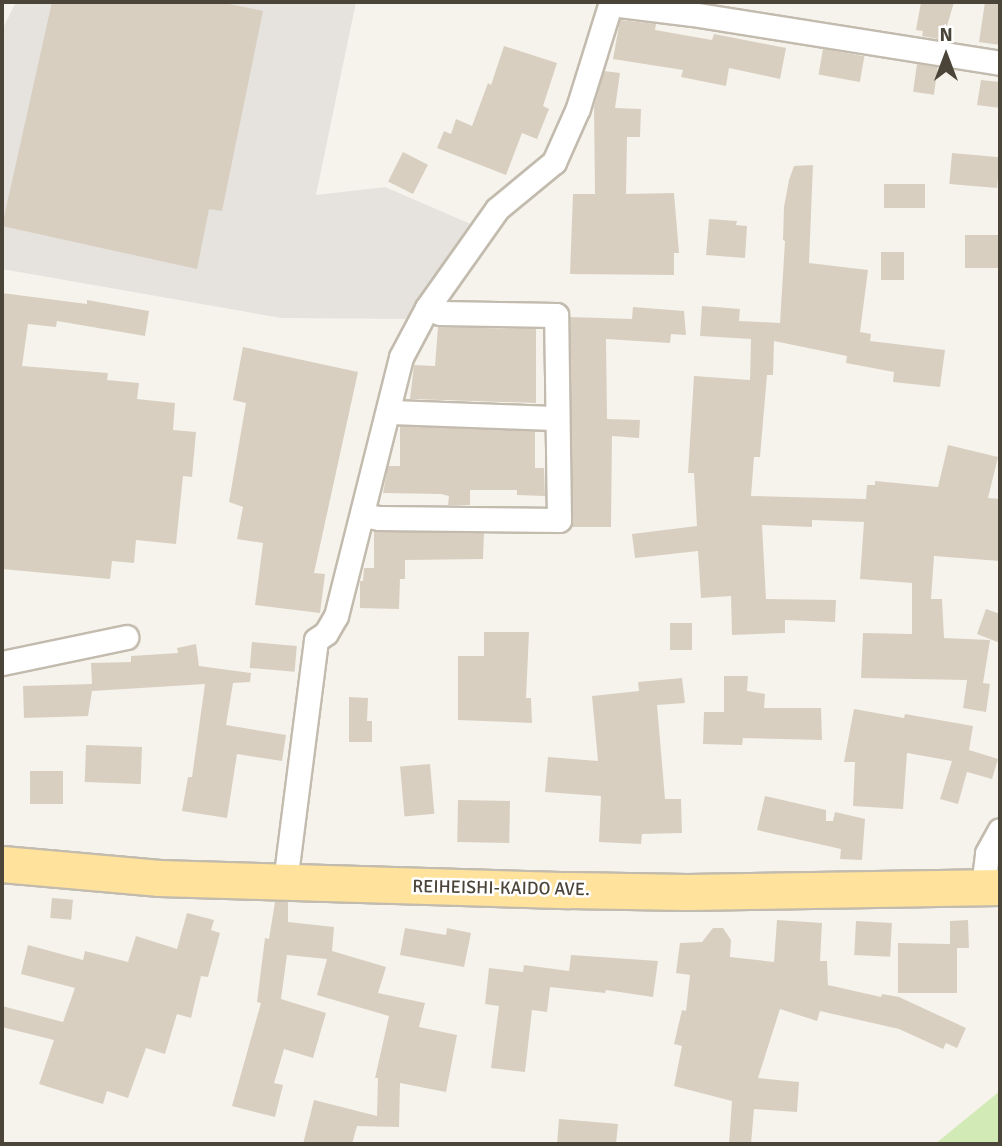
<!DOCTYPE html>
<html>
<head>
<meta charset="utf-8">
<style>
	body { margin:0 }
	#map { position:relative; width:1002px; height:1146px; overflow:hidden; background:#f6f3ec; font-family:Signika,sans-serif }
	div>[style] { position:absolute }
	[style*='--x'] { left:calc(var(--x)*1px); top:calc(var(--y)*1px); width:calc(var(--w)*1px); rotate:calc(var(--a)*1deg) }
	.industrial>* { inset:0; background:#e6e2dd }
	.green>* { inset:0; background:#d2eab5 }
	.building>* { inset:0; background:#d8cfc1; transform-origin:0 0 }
	.roads { filter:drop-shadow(2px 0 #c2bbae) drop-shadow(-2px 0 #c2bbae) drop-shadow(0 2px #c2bbae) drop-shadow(0 -2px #c2bbae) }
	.street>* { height:23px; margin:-11.5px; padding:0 11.5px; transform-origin:11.5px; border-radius:11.5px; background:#fff }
	.primary>* { height:35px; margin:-17.5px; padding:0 17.5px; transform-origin:17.5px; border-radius:17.5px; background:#ffe39c }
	span { translate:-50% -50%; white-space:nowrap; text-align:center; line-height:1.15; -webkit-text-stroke:5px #fff; paint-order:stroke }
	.street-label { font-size:18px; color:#4b4439 }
	.frame { position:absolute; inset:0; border:4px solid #4b4439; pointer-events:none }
	.north { position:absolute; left:911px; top:21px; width:70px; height:70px; -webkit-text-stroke:5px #fff; paint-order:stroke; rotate:0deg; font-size:19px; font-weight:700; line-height:28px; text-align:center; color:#4b4439 }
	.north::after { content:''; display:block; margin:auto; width:24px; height:32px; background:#4b4439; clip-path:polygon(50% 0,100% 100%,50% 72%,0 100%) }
</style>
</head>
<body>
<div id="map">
	<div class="industrial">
		<div style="clip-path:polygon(16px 2px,356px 2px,316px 195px,385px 187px,473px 225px,411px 319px,281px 318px,2px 269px,2px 30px)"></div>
	</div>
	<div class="green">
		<div style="clip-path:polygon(1000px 1091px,1000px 1144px,935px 1144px)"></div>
	</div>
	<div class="building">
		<div style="clip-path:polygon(52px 2px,220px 2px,263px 11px,222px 211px,209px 209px,197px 269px,2px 226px)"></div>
		<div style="clip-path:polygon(921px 2px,954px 2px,943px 40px,922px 36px,923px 31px,916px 30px)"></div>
		<div style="clip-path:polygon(985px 2px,1000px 2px,1000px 45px,979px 42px)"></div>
		<div style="clip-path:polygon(620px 20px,656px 24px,655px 30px,712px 40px,714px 34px,786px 48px,780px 79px,729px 68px,726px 86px,681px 77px,683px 70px,613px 59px)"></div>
		<div style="clip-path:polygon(504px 46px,557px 63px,543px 106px,549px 109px,537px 139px,522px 133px,506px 175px,437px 148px,444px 131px,451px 134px,456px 119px,472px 126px,488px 83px,491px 85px)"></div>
		<div style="left:823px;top:49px;width:42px;height:26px;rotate:10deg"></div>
		<div style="left:917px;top:64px;width:21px;height:28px;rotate:8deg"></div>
		<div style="clip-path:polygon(604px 71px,620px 73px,615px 108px,641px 109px,640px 137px,627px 137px,626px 194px,674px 193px,679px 253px,674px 253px,674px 275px,570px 274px,573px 194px,595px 194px,594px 107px)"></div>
		<div style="clip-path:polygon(981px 80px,1000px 82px,1000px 108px,977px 105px)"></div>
		<div style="left:403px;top:152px;width:28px;height:33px;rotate:27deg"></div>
		<div style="left:952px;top:153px;width:48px;height:31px;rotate:5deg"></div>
		<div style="clip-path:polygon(813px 165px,809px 263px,868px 270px,860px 332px,871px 334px,870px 341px,945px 350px,940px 387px,893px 382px,894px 372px,846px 363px,847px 356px,774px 341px,773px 375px,767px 375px,760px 457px,754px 457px,751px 496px,866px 499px,867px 485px,875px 485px,875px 481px,938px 487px,948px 445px,998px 457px,988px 498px,1000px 499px,1000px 561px,934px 556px,931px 599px,942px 599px,944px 638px,990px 640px,983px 683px,990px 684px,986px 712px,963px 708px,967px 680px,861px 678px,863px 633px,912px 634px,912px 583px,860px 579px,864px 522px,812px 520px,812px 527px,762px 525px,766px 599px,836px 600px,835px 622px,785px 620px,785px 633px,732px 635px,731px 596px,701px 598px,698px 551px,635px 558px,632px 534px,697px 526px,694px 473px,688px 473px,694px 376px,750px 380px,751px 339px,700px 336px,702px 306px,740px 309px,739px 321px,780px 323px,785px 241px,783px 240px,784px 207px,789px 180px,794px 166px)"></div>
		<div style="left:884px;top:184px;width:41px;height:24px"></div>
		<div style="clip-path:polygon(709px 219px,737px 221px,736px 225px,747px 226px,745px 258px,706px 255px)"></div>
		<div style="left:965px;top:235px;width:35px;height:33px"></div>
		<div style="left:881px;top:252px;width:23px;height:28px"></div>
		<div style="clip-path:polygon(2px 293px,87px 304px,87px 300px,149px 311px,145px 336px,57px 321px,56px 327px,28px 324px,22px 366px,108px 373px,107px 380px,139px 383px,137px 399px,175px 403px,173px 430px,196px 432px,192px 477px,183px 476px,176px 544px,136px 540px,134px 563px,112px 561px,110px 579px,2px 569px)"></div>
		<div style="clip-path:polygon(633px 307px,684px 311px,686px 335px,671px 334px,670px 343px,606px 339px,607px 419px,640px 420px,639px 438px,612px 436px,611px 527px,572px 527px,570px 317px,632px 319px)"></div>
		<div style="clip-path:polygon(438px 327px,536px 329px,536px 403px,410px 399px,414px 365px,435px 366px)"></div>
		<div style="clip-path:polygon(243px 347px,358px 372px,314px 573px,325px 574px,320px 613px,255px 605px,263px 543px,237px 539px,243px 507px,229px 502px,246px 403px,233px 400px)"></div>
		<div style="clip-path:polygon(400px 426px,535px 431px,535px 468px,544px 468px,545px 496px,517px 495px,517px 490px,470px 490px,470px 505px,448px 505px,449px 496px,441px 494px,383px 493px,388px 466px,400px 466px)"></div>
		<div style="clip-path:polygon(374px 531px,484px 533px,483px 559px,405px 560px,405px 579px,400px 579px,399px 609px,360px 608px,360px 581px,363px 581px,364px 568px,374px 568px)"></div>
		<div style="clip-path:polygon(986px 609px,1000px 614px,1000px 643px,977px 634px)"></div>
		<div style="left:670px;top:623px;width:22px;height:27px"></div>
		<div style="clip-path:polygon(484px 632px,529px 632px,526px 698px,531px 698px,532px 723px,458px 720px,458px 656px,484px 656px)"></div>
		<div style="left:252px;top:642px;width:45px;height:26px;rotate:5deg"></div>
		<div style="clip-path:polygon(196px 644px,199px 666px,251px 673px,250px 682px,233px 683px,226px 725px,286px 735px,282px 761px,237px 754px,227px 818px,182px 811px,188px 777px,192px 777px,205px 684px,92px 691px,88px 716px,24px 718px,23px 686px,92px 684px,91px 663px,131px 662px,131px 656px,178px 653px,177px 648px)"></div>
		<div style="clip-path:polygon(724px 676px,748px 676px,747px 691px,765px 694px,764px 708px,821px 708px,822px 740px,743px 738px,742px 745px,703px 744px,704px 712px,724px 712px)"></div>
		<div style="clip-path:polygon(682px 678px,685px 703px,657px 705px,665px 799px,681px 799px,682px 833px,642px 834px,641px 844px,599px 842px,601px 796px,545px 792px,548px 757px,598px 761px,592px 696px,639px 691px,638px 682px)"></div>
		<div style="clip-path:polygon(349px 697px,368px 698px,367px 721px,372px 721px,372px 742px,349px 742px)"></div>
		<div style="clip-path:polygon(854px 709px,904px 718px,905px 714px,973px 726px,969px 750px,998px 759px,992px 779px,967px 772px,958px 804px,940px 799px,952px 761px,907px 753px,903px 809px,853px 806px,855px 762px,844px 762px)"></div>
		<div style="left:86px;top:745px;width:56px;height:37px;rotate:2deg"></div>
		<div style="left:430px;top:764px;width:50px;height:30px;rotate:85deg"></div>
		<div style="left:30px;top:771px;width:33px;height:33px"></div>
		<div style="clip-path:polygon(765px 796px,826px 810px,826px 821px,833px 821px,835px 812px,865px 819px,862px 860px,840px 859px,841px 849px,757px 830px)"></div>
		<div style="left:458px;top:800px;width:52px;height:42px;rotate:1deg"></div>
		<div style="left:52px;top:898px;width:21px;height:20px;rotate:5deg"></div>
		<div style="clip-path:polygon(275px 902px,288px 902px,288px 922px,334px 927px,332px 951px,386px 967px,378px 993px,425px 1003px,419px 1027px,457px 1035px,446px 1092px,400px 1083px,399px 1127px,357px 1126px,352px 1144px,303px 1144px,314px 1100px,377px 1116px,378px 1078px,375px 1078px,389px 1016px,317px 995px,327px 959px,287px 955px,281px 999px,326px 1013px,313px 1058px,284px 1049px,274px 1083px,283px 1085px,275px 1117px,232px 1106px,261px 1003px,257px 1002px,265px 938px,269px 939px)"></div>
		<div style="clip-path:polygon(187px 913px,214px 920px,211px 930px,220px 933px,208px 977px,201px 976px,191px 1018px,177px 1014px,165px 1054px,146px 1048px,128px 1098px,107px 1091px,103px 1104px,39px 1084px,54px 1040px,2px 1027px,2px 1006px,63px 1022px,75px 988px,21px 974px,28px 945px,83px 960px,85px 951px,128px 962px,136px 936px,177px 949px)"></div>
		<div style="clip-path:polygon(777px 920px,822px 923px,820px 961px,827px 961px,828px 985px,881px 997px,882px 994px,899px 997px,966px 1028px,957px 1048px,946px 1043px,943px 1049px,899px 1029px,820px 1011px,817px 1021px,780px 1009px,758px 1078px,799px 1082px,797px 1112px,754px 1109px,751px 1144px,729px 1144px,732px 1101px,674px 1086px,682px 1046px,674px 1044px,682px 1010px,686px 1011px,690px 975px,676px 973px,680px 943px,702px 942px,713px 928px,723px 928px,731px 940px,730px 957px,774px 962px)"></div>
		<div style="clip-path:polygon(968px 920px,969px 948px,957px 948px,957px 993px,898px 993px,898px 943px,950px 944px,950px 921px)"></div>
		<div style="left:856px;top:921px;width:36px;height:34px;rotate:3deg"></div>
		<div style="clip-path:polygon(405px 928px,446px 935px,447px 928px,471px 933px,464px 967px,400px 955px)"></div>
		<div style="clip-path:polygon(571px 955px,658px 961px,653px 997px,606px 990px,605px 993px,550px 987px,547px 1012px,532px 1010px,525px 1072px,491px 1068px,499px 1006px,485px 1004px,489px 968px,523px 972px,524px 965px,569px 971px)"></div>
		<div style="clip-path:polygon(559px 1119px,618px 1124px,616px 1144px,557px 1144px)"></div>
	</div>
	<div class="roads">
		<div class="street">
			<div style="--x:611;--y:4;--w:82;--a:7"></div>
			<div style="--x:692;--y:14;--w:312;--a:9"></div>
			<div style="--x:389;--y:412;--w:167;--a:2.1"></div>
			<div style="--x:363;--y:515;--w:16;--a:11"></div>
			<div style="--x:379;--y:518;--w:180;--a:0.6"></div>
			<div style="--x:559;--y:520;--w:205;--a:-90.8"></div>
			<div style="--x:556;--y:315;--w:116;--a:-179"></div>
			<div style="--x:440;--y:313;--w:14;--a:-159"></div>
			<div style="--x:2;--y:663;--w:127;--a:-11.8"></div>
			<div style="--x:285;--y:882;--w:244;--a:-82.7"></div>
			<div style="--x:316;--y:640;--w:12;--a:-35"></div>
			<div style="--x:326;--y:633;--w:20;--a:-60"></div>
			<div style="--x:336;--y:616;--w:267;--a:-75.9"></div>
			<div style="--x:401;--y:357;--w:55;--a:-62"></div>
			<div style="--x:427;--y:308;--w:121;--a:-54.7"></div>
			<div style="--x:497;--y:209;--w:74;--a:-39.5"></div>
			<div style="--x:554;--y:162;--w:59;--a:-66"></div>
			<div style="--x:578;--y:108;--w:111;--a:-72.7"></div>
			<div style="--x:983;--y:887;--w:34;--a:-83"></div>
			<div style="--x:987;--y:853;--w:26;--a:-61"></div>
		</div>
		<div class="primary">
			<div style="--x:2;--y:864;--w:158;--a:5.1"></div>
			<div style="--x:159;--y:878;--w:410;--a:1.7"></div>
			<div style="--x:569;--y:890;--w:118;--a:1"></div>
			<div style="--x:687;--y:892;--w:313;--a:-0.9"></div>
		</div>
	</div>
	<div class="street-label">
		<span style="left:501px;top:888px;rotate:1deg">REIHEISHI-KAIDO AVE.</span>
	</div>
	<div class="frame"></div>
	<div class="north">N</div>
</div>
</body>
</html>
